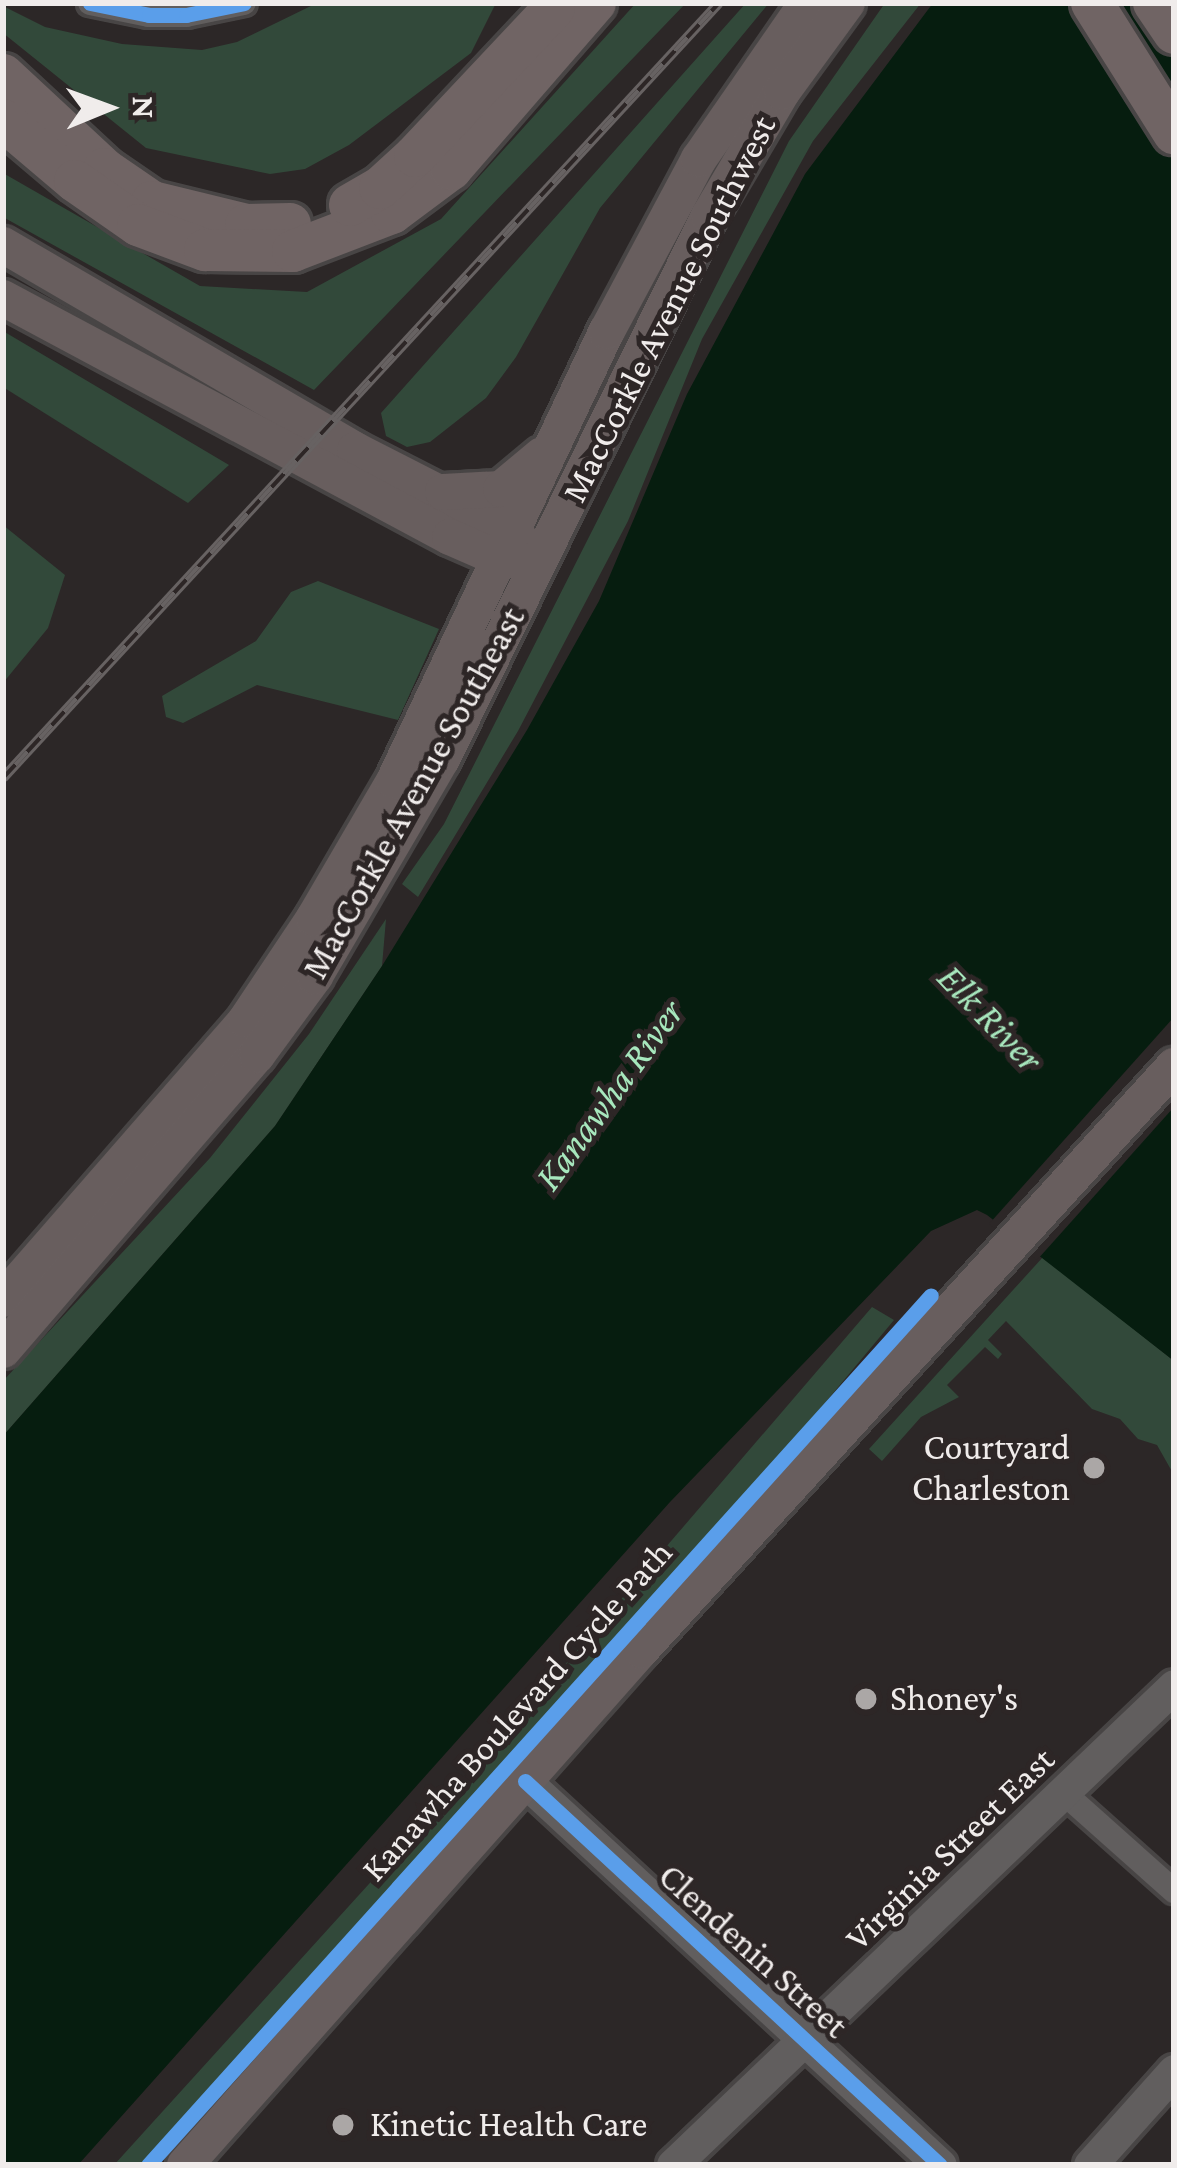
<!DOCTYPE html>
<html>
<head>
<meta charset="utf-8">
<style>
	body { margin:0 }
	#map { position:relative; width:1177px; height:2168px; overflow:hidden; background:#2c2727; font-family:"Crimson Pro",serif }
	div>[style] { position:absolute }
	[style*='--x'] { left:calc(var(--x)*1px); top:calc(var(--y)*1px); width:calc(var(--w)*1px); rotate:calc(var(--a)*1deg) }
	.green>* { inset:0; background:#32493a }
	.water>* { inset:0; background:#061d0f }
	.pier>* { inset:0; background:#2c2727 }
	.roads { filter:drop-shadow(3px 0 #484545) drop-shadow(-3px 0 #484545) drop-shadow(0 3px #484545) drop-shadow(0 -3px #484545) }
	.street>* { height:24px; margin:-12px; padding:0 12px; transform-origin:12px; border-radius:12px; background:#615e5e }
	.secondary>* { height:33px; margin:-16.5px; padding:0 16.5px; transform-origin:16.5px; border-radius:16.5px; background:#615e5e }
	.primary>* { height:36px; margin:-18px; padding:0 18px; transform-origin:18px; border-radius:18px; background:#685e5e }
	.highway>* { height:42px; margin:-21px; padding:0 21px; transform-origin:21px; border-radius:21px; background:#706464 }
	.rail>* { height:10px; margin-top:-5px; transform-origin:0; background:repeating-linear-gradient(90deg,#2d2626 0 18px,#676262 0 36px); box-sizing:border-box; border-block:3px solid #676262 }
	.cycleway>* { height:15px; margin:-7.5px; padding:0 7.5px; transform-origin:7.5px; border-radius:7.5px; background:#5a9eea }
	.dots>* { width:33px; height:33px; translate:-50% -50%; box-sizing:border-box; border:6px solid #2d2626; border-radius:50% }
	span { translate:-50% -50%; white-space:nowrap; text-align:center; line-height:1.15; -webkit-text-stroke:10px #2d2626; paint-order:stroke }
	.street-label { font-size:36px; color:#f0eceb }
	.poi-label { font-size:36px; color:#f0eceb }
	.right { translate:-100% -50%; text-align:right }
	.left { translate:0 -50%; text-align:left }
	.water-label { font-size:39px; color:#a7e7bd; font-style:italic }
	.frame { position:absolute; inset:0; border:6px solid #f0eceb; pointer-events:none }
	.north { position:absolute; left:48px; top:48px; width:120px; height:120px; -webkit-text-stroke:9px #2d2626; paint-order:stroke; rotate:89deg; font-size:33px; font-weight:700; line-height:48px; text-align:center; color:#f0eceb }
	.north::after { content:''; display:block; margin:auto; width:42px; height:54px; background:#f0eceb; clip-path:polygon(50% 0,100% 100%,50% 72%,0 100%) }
</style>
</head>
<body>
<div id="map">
	<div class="green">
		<div style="clip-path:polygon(317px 3px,496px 3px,471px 53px,349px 145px,305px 169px,270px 174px,146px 148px,3px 33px,3px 6px,45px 27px,122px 44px,202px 50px,237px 42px)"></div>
		<div style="clip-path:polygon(636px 3px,686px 3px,314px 390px,3px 217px,3px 173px,200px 286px,307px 292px,441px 219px)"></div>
		<div style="clip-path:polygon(746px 3px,769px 3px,600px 208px,516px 357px,486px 398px,430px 442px,407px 447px,386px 436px,381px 413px)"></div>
		<div style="clip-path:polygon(885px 3px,921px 3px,813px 141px,702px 339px,628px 521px,518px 731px,418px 897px,402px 884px,444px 824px,789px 141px)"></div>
		<div style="clip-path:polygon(3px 331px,229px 465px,188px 503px,3px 387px)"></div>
		<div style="clip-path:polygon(3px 525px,65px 575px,48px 628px,3px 683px)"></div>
		<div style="clip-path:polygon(318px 581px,439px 629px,398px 720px,257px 685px,183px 723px,166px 717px,162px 696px,256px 641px,291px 592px)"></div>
		<div style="clip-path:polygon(386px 919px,382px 966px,275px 1126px,3px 1436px,3px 1381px,210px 1158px,309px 1034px)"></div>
		<div style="clip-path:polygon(1043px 1257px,1174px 1361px,1174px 1475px,1157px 1445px,1138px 1439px,1120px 1419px,1092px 1409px,1006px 1321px,988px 1340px,1002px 1354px,998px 1359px,985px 1347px,947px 1385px,959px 1397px,921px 1417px,882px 1461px,869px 1449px)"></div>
		<div style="clip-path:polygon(872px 1307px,894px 1320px,769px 1470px,144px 2165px,114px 2165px,514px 1724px)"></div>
	</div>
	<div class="water">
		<div style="clip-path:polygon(933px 3px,1174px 3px,1174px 1361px,987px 1215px,977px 1210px,931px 1231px,670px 1502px,78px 2165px,3px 2165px,3px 1436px,275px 1126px,382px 966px,527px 730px,599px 601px,687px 394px,805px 174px)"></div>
	</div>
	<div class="pier">
		<div style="clip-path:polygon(1174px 1017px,1174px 1107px,1037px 1260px,989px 1224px)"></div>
	</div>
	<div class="roads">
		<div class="street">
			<div style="--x:90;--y:3;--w:60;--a:11.5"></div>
			<div style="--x:149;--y:15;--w:37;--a:0"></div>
			<div style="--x:186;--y:15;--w:59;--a:-11.7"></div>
			<div style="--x:1065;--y:1794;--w:146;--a:41.7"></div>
		</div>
		<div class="secondary">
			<div style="--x:525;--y:1781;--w:565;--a:42.78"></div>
			<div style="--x:673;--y:2165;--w:693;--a:-43.71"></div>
			<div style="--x:1090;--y:2165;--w:126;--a:-48.2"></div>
		</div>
		<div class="primary">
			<div style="--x:3;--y:245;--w:407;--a:30.2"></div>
			<div style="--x:355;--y:450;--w:178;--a:27.1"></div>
			<div style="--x:513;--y:531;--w:23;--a:50"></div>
			<div style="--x:3;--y:298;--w:507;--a:28.13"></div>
			<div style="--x:450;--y:537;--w:55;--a:23.7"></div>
			<div style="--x:500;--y:559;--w:23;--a:5"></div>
			<div style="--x:443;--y:492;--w:58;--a:-3"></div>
			<div style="--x:501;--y:489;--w:53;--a:-39.7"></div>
			<div style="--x:3;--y:1299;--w:370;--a:-48.9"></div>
			<div style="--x:246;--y:1020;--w:123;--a:-56.3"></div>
			<div style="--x:314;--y:918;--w:159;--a:-59.7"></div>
			<div style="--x:394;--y:781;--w:498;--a:-64.7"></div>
			<div style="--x:607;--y:331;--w:195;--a:-61.9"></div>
			<div style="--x:699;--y:159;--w:190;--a:-55.3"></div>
			<div style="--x:3;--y:1350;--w:389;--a:-49.3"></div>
			<div style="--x:257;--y:1055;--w:98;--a:-53.7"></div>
			<div style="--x:315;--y:976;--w:251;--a:-59.7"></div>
			<div style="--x:442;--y:759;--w:605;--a:-63.82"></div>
			<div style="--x:709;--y:216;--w:144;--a:-59.5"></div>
			<div style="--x:782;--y:92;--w:110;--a:-53.9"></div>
			<div style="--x:185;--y:2165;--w:688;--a:-48.48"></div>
			<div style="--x:641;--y:1650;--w:791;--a:-47.61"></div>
		</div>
		<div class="highway">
			<div style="--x:1092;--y:3;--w:154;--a:57.8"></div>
			<div style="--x:1154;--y:3;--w:36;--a:56"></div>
			<div style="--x:3;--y:75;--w:138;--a:42.9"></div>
			<div style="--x:104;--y:169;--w:58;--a:34.5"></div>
			<div style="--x:152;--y:202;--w:97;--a:13.7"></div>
			<div style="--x:246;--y:225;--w:44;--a:-1.3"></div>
			<div style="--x:3;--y:120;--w:94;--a:40.3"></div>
			<div style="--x:75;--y:181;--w:77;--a:34.9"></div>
			<div style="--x:138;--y:225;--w:72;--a:20.5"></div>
			<div style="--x:205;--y:250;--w:88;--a:0.7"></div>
			<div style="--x:293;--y:251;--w:106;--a:-21"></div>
			<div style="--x:392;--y:213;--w:74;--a:-36.7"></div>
			<div style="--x:451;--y:169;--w:220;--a:-49.1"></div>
			<div style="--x:350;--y:205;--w:34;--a:-30"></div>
			<div style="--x:380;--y:188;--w:47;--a:-42.4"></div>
			<div style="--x:415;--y:156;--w:203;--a:-46.8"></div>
		</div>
	</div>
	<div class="rail">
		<div style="--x:3;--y:778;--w:1055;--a:-47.27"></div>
	</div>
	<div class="cycleway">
		<div style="--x:90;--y:3;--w:60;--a:11.5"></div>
		<div style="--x:149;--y:15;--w:37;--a:0"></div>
		<div style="--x:186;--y:15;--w:59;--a:-11.7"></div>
		<div style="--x:525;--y:1781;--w:565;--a:42.78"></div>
		<div style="--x:148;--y:2165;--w:1170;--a:-48.01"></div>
	</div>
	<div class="dots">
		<div style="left:1094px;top:1468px;background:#aba7a6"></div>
		<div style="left:866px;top:1699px;background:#aba7a6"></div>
		<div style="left:343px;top:2125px;background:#aba7a6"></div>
	</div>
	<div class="street-label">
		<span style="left:669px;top:309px;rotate:-63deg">MacCorkle Avenue Southwest</span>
		<span style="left:414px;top:793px;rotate:-61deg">MacCorkle Avenue Southeast</span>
		<span style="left:517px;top:1711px;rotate:-48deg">Kanawha Boulevard Cycle Path</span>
		<span style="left:950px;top:1849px;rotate:-44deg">Virginia Street East</span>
		<span style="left:753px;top:1951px;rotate:42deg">Clendenin Street</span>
	</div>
	<div class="poi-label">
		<span class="right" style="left:1070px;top:1468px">Courtyard<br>Charleston</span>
		<span class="left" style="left:890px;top:1699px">Shoney's</span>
		<span class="left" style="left:370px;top:2125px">Kinetic Health Care</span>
	</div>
	<div class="water-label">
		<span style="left:990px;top:1018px;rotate:46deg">Elk River</span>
		<span style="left:609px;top:1095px;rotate:-54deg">Kanawha River</span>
	</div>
	<div class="frame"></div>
	<div class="north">N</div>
</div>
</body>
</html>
